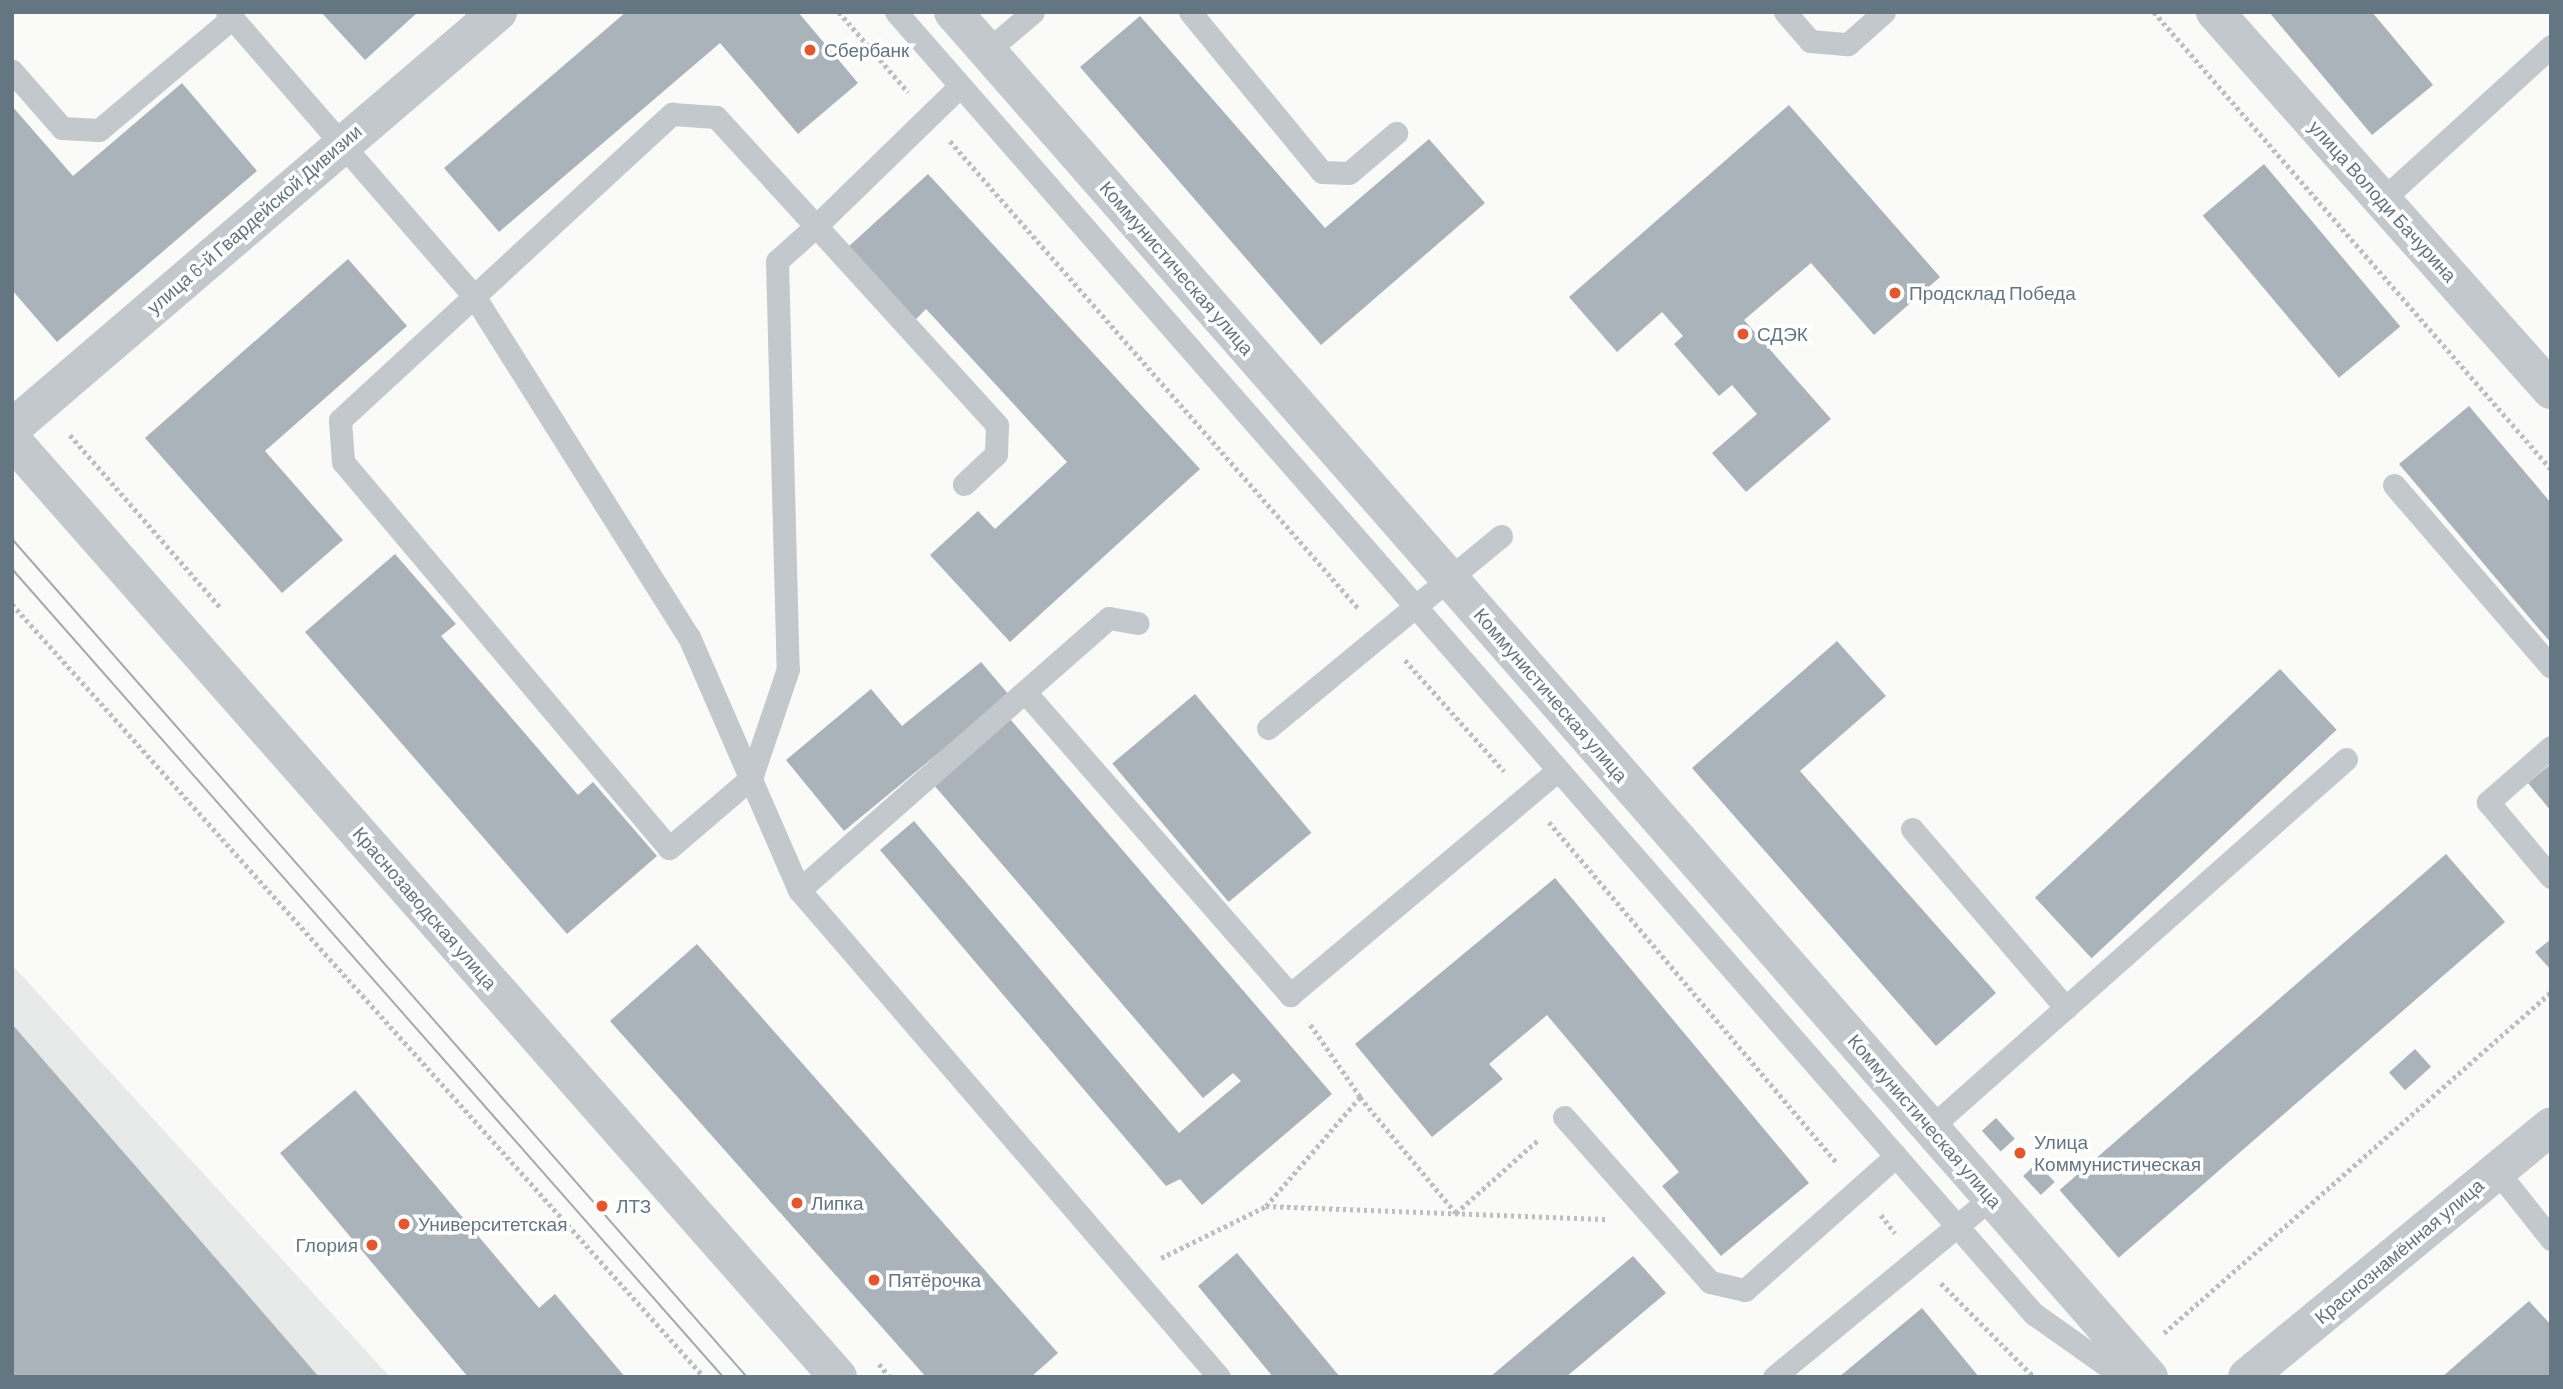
<!DOCTYPE html>
<html>
<head>
<meta charset="utf-8">
<style>
	body { margin:0 }
	#map { position:relative; width:2563px; height:1389px; overflow:hidden; background:#fafaf8; font-family:Barlow,sans-serif }
	div>[style] { position:absolute }
	[style*='--x'] { left:calc(var(--x)*1px); top:calc(var(--y)*1px); width:calc(var(--w)*1px); rotate:calc(var(--a)*1deg) }
	.built>* { inset:0; background:#e8e9e9 }
	.building>* { inset:0; background:#aab3b9; transform-origin:0 0 }
	.path>* { height:4.5px; margin-top:-2.25px; transform-origin:0; background:repeating-linear-gradient(90deg,#bbbfc2 0 3.5px,transparent 0 7px) }
	.service>* { height:23px; margin:-11.5px; padding:0 11.5px; transform-origin:11.5px; border-radius:11.5px; background:#c3c8cc }
	.minor>* { height:38px; margin:-19px; padding:0 19px; transform-origin:19px; border-radius:19px; background:#c3c8cc }
	.tertiary>* { height:38px; margin:-19px; padding:0 19px; transform-origin:19px; border-radius:19px; background:#c3c8cc }
	.tram>* { height:2px; margin:-1px; padding:0 1px; transform-origin:1px; border-radius:1px; background:#a2aab0 }
	.dots>* { width:19px; height:19px; translate:-50% -50%; box-sizing:border-box; border:4px solid #fff; border-radius:50% }
	span { translate:-50% -50%; white-space:nowrap; text-align:center; line-height:1.15; -webkit-text-stroke:7px #fff; paint-order:stroke }
	.poi-label { font-size:19px; color:#657683 }
	.left { translate:0 -50%; text-align:left }
	.right { translate:-100% -50%; text-align:right }
	.street-label { font-size:19px; color:#657683 }
	.frame { position:absolute; inset:0; border:14px solid #657683; pointer-events:none }
</style>
</head>
<body>
<div id="map">
	<div class="built">
		<div style="clip-path:polygon(12px 965px,390px 1377px,12px 1377px)"></div>
	</div>
	<div class="building">
		<div style="clip-path:polygon(321px 12px,418px 12px,365px 60px)"></div>
		<div style="clip-path:polygon(626px 12px,798px 12px,858px 83px,798px 134px,720px 43px,499px 232px,444px 168px)"></div>
		<div style="clip-path:polygon(2269px 12px,2372px 12px,2433px 85px,2372px 135px)"></div>
		<div style="clip-path:polygon(1140px 16px,1325px 228px,1429px 139px,1485px 203px,1321px 345px,1080px 67px)"></div>
		<div style="clip-path:polygon(182px 83px,257px 171px,57px 342px,12px 290px,12px 106px,73px 176px)"></div>
		<div style="clip-path:polygon(1789px 105px,1940px 277px,1874px 335px,1811px 263px,1744px 320px,1831px 419px,1746px 492px,1712px 453px,1757px 414px,1732px 385px,1719px 396px,1674px 344px,1683px 336px,1662px 312px,1617px 352px,1569px 297px)"></div>
		<div style="left:2264px;top:164px;width:212px;height:80px;rotate:50deg"></div>
		<div style="clip-path:polygon(928px 174px,1200px 469px,1010px 642px,930px 555px,978px 511px,995px 529px,1067px 462px,926px 309px,914px 321px,847px 248px)"></div>
		<div style="clip-path:polygon(348px 259px,407px 326px,265px 451px,343px 540px,282px 593px,145px 438px)"></div>
		<div style="clip-path:polygon(2469px 406px,2551px 503px,2551px 643px,2399px 464px)"></div>
		<div style="clip-path:polygon(395px 554px,456px 624px,441px 636px,578px 795px,593px 782px,657px 856px,567px 934px,305px 632px)"></div>
		<div style="clip-path:polygon(1837px 641px,1886px 696px,1800px 771px,1996px 993px,1936px 1046px,1692px 768px)"></div>
		<div style="clip-path:polygon(981px 662px,1009px 695px,844px 831px,786px 760px,871px 689px,902px 726px)"></div>
		<div style="left:2280px;top:669px;width:83px;height:335px;rotate:47deg"></div>
		<div style="left:1195px;top:694px;width:181px;height:108px;rotate:50deg"></div>
		<div style="clip-path:polygon(1010px 719px,1332px 1094px,1202px 1205px,1180px 1179px,1166px 1186px,880px 850px,914px 821px,1179px 1133px,1241px 1081px,1233px 1073px,1203px 1098px,933px 784px)"></div>
		<div style="clip-path:polygon(2551px 764px,2551px 811px,2528px 783px)"></div>
		<div style="left:2446px;top:854px;width:90px;height:512px;rotate:49deg"></div>
		<div style="clip-path:polygon(1555px 878px,1809px 1183px,1721px 1256px,1662px 1186px,1679px 1172px,1547px 1015px,1489px 1064px,1503px 1079px,1432px 1137px,1355px 1044px)"></div>
		<div style="clip-path:polygon(2551px 939px,2551px 970px,2535px 952px)"></div>
		<div style="clip-path:polygon(697px 944px,1058px 1353px,1031px 1377px,926px 1377px,610px 1021px)"></div>
		<div style="clip-path:polygon(12px 1024px,319px 1377px,12px 1377px)"></div>
		<div style="left:2415px;top:1049px;width:24px;height:35px;rotate:48deg"></div>
		<div style="clip-path:polygon(355px 1090px,539px 1308px,555px 1294px,625px 1377px,468px 1377px,280px 1153px)"></div>
		<div style="left:1996px;top:1118px;width:28px;height:19px;rotate:48deg"></div>
		<div style="left:2037px;top:1163px;width:26px;height:19px;rotate:47deg"></div>
		<div style="clip-path:polygon(1237px 1253px,1340px 1377px,1273px 1377px,1198px 1286px)"></div>
		<div style="clip-path:polygon(1633px 1256px,1666px 1293px,1566px 1377px,1490px 1377px)"></div>
		<div style="clip-path:polygon(2529px 1301px,2551px 1325px,2551px 1377px,2442px 1377px)"></div>
		<div style="clip-path:polygon(1922px 1308px,1979px 1377px,1839px 1377px)"></div>
	</div>
	<div class="path">
		<div style="--x:839;--y:12;--w:106;--a:49.2"></div>
		<div style="--x:2154;--y:12;--w:605;--a:49.02"></div>
		<div style="--x:950;--y:141;--w:622;--a:48.85"></div>
		<div style="--x:70;--y:435;--w:230;--a:48.9"></div>
		<div style="--x:12;--y:604;--w:1037;--a:48.16"></div>
		<div style="--x:1405;--y:660;--w:149;--a:48.3"></div>
		<div style="--x:1549;--y:822;--w:446;--a:49.8"></div>
		<div style="--x:1360;--y:1097;--w:151;--a:50.4"></div>
		<div style="--x:1456;--y:1213;--w:110;--a:-41.7"></div>
		<div style="--x:1266;--y:1206;--w:144;--a:-49.2"></div>
		<div style="--x:1360;--y:1097;--w:91;--a:-124.7"></div>
		<div style="--x:1881;--y:1215;--w:23;--a:52"></div>
		<div style="--x:1161;--y:1258;--w:117;--a:-26.3"></div>
		<div style="--x:1266;--y:1206;--w:343;--a:2.2"></div>
		<div style="--x:1941;--y:1283;--w:132;--a:45.3"></div>
		<div style="--x:2164;--y:1333;--w:516;--a:-41.38"></div>
		<div style="--x:879;--y:1364;--w:17;--a:50"></div>
	</div>
	<div class="service">
		<div style="--x:227;--y:12;--w:376;--a:49"></div>
		<div style="--x:474;--y:296;--w:403;--a:57.8"></div>
		<div style="--x:689;--y:637;--w:276;--a:66.5"></div>
		<div style="--x:799;--y:890;--w:643;--a:49.22"></div>
		<div style="--x:896;--y:12;--w:1729;--a:48.85"></div>
		<div style="--x:2034;--y:1314;--w:109;--a:35.3"></div>
		<div style="--x:1190;--y:12;--w:207;--a:50.5"></div>
		<div style="--x:1322;--y:172;--w:27;--a:2"></div>
		<div style="--x:1349;--y:173;--w:62;--a:-40.4"></div>
		<div style="--x:1785;--y:12;--w:38;--a:49"></div>
		<div style="--x:1810;--y:41;--w:38;--a:5"></div>
		<div style="--x:1848;--y:44;--w:48;--a:-41.6"></div>
		<div style="--x:987;--y:51;--w:60;--a:-40.3"></div>
		<div style="--x:12;--y:71;--w:76;--a:48.7"></div>
		<div style="--x:62;--y:128;--w:37;--a:3"></div>
		<div style="--x:99;--y:130;--w:174;--a:-40.1"></div>
		<div style="--x:960;--y:86;--w:201;--a:135.8"></div>
		<div style="--x:816;--y:226;--w:52;--a:138.1"></div>
		<div style="--x:777;--y:261;--w:408;--a:88.5"></div>
		<div style="--x:788;--y:669;--w:115;--a:108.7"></div>
		<div style="--x:751;--y:778;--w:108;--a:139.5"></div>
		<div style="--x:669;--y:848;--w:505;--a:-130.18"></div>
		<div style="--x:343;--y:462;--w:42;--a:-94.1"></div>
		<div style="--x:340;--y:420;--w:452;--a:-42.7"></div>
		<div style="--x:672;--y:114;--w:44;--a:3.9"></div>
		<div style="--x:716;--y:117;--w:148;--a:47.5"></div>
		<div style="--x:816;--y:226;--w:269;--a:47.7"></div>
		<div style="--x:997;--y:425;--w:29;--a:92"></div>
		<div style="--x:996;--y:454;--w:44;--a:136.8"></div>
		<div style="--x:2382;--y:200;--w:229;--a:-42.3"></div>
		<div style="--x:2394;--y:485;--w:240;--a:49.2"></div>
		<div style="--x:1025;--y:692;--w:403;--a:48.8"></div>
		<div style="--x:1290;--y:995;--w:350;--a:-40"></div>
		<div style="--x:1268;--y:728;--w:302;--a:-39.5"></div>
		<div style="--x:2551;--y:747;--w:84;--a:138.9"></div>
		<div style="--x:2488;--y:802;--w:98;--a:50"></div>
		<div style="--x:1912;--y:829;--w:236;--a:49.3"></div>
		<div style="--x:799;--y:890;--w:412;--a:-41.3"></div>
		<div style="--x:1109;--y:618;--w:29;--a:10"></div>
		<div style="--x:1564;--y:1117;--w:220;--a:48.5"></div>
		<div style="--x:1710;--y:1282;--w:36;--a:13"></div>
		<div style="--x:1745;--y:1290;--w:202;--a:-41.6"></div>
		<div style="--x:1930;--y:1128;--w:556;--a:-41.57"></div>
		<div style="--x:2497;--y:1171;--w:87;--a:51.5"></div>
		<div style="--x:1774;--y:1377;--w:283;--a:-39.5"></div>
	</div>
	<div class="minor">
		<div style="--x:953;--y:12;--w:1815;--a:48.78"></div>
		<div style="--x:2215;--y:12;--w:506;--a:48.37"></div>
		<div style="--x:12;--y:428;--w:640;--a:-40.56"></div>
		<div style="--x:2247;--y:1377;--w:394;--a:-39.5"></div>
	</div>
	<div class="tertiary">
		<div style="--x:12;--y:440;--w:1249;--a:48.6"></div>
	</div>
	<div class="tram">
		<div style="--x:12;--y:539;--w:1115;--a:48.75"></div>
		<div style="--x:12;--y:569;--w:1076;--a:48.65"></div>
	</div>
	<div class="dots">
		<div style="left:810px;top:50px;background:#e4572e"></div>
		<div style="left:1895px;top:293px;background:#e4572e"></div>
		<div style="left:1743px;top:334px;background:#e4572e"></div>
		<div style="left:2020px;top:1153px;background:#e4572e"></div>
		<div style="left:797px;top:1203px;background:#e4572e"></div>
		<div style="left:602px;top:1206px;background:#e4572e"></div>
		<div style="left:404px;top:1224px;background:#e4572e"></div>
		<div style="left:372px;top:1245px;background:#e4572e"></div>
		<div style="left:874px;top:1280px;background:#e4572e"></div>
	</div>
	<div class="poi-label">
		<span class="left" style="left:824px;top:50px">Сбербанк</span>
		<span class="left" style="left:1909px;top:293px">Продсклад Победа</span>
		<span class="left" style="left:1757px;top:334px">СДЭК</span>
		<span class="left" style="left:2034px;top:1153px">Улица<br>Коммунистическая</span>
		<span class="left" style="left:811px;top:1203px">Липка</span>
		<span class="left" style="left:616px;top:1206px">ЛТЗ</span>
		<span class="left" style="left:418px;top:1224px">Университетская</span>
		<span class="right" style="left:358px;top:1245px">Глория</span>
		<span class="left" style="left:888px;top:1280px">Пятёрочка</span>
	</div>
	<div class="street-label">
		<span style="left:2383px;top:201px;rotate:48deg">улица Володи Бачурина</span>
		<span style="left:254px;top:219px;rotate:-41deg">улица 6-й Гвардейской Дивизии</span>
		<span style="left:1177px;top:268px;rotate:49deg">Коммунистическая улица</span>
		<span style="left:1551px;top:695px;rotate:49deg">Коммунистическая улица</span>
		<span style="left:425px;top:908px;rotate:49deg">Краснозаводская улица</span>
		<span style="left:1925px;top:1121px;rotate:49deg">Коммунистическая улица</span>
		<span style="left:2399px;top:1251px;rotate:-40deg">Краснознамённая улица</span>
	</div>
	<div class="frame"></div>
</div>
</body>
</html>
